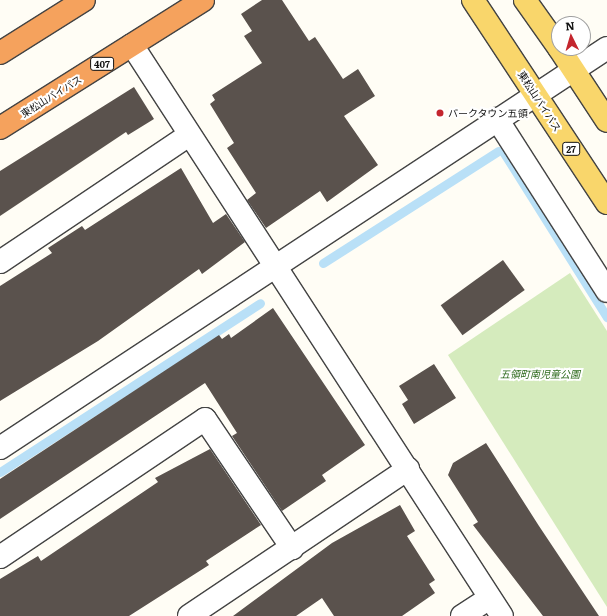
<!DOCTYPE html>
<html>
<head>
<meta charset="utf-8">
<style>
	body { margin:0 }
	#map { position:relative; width:607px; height:616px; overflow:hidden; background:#fffdf5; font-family:Literata,"Noto Sans JP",serif }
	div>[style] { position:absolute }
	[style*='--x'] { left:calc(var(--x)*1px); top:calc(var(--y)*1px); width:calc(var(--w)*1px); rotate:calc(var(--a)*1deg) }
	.green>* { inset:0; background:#d5ebbd }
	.stream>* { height:9px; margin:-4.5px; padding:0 4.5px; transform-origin:4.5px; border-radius:4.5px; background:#b9e0f7 }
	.building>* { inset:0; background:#5a524d; transform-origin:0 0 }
	.roads { filter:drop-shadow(1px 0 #444) drop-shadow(-1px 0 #444) drop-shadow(0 1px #444) drop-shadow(0 -1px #444) }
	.street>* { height:22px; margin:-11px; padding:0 11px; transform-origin:11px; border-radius:11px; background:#fff }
	.primary>* { height:22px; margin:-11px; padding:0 11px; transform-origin:11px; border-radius:11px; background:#f9d66b }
	.highway>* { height:22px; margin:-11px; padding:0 11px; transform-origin:11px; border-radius:11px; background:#f5a25d }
	.dots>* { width:11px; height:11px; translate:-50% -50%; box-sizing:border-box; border:2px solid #fff; border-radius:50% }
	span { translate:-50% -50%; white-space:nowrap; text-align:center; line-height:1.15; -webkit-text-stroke:4px #fff; paint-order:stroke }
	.shield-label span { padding:1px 3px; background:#fff; border:1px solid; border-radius:3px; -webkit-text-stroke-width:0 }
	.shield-label { font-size:9px; color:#111; font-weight:700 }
	.street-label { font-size:10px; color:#111 }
	.poi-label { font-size:10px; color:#111 }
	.left { translate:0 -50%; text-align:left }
	.park-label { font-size:10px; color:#2f6b1f; font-style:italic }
	.north { position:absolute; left:551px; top:16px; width:40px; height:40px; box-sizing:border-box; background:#fff; border:1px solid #a0a0a0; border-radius:50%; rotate:355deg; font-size:11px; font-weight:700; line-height:16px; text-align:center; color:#111 }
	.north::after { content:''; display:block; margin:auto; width:14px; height:18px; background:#c4262e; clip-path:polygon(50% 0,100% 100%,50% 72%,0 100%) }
</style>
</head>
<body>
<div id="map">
	<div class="green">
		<div style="clip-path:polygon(570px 273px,607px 331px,607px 607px,448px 355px)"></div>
	</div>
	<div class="stream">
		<div style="--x:504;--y:153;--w:194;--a:57.9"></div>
		<div style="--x:323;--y:263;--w:208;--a:-32.6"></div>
		<div style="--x:0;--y:472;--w:310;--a:-33"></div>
	</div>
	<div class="building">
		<div style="clip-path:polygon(262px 0,282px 0,309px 41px,315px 37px,343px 79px,358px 69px,375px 96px,344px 116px,378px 165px,327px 202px,320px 191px,266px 228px,247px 200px,256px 193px,227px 148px,234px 143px,210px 104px,215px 100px,212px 95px,262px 63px,244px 36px,252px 31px,241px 14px)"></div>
		<div style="clip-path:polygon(134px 87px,154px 119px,128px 135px,126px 132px,0 216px,0 171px)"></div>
		<div style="clip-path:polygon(181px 168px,213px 223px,226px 214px,245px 242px,202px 274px,199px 269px,98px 341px,0 401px,0 286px,52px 253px,48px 248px,82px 226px,85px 230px)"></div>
		<div style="left:503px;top:260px;width:37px;height:77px;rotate:54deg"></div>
		<div style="clip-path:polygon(273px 308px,365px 445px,322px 475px,326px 481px,282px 511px,232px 436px,237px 433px,205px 383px,0 519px,0 479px,219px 335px,222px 339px,229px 334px,231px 338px)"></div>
		<div style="clip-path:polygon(434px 364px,456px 398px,414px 424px,402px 404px,408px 400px,399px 386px)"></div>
		<div style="clip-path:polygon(486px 443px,539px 526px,599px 616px,543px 616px,473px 525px,478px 522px,448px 475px,453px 463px)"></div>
		<div style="clip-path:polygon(210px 449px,261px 525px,206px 561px,209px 565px,129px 616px,0 616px,0 579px,38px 556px,41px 561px,158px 482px,155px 478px)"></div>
		<div style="clip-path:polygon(400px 505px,415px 531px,407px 536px,435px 580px,429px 584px,435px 593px,402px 616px,334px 616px,322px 598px,296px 616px,233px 616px,332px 543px)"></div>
	</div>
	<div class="roads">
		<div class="street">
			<div style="--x:132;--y:45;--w:680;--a:57.06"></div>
			<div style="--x:497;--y:119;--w:204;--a:57.4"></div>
			<div style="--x:0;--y:262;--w:228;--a:-33.9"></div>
			<div style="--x:0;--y:448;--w:727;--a:-33.38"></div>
			<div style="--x:0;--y:557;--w:247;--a:-33.9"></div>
			<div style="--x:205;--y:419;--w:156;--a:56"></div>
			<div style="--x:189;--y:616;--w:264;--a:-33.9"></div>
			<div style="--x:462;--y:616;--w:33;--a:-33"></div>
		</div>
		<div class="primary">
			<div style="--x:473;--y:0;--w:243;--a:56.6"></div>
			<div style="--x:525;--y:0;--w:59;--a:54.7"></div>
			<div style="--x:559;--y:48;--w:87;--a:56.7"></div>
		</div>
		<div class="highway">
			<div style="--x:0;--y:53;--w:99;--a:-32.2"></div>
			<div style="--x:0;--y:128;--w:240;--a:-32.2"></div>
		</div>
	</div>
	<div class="dots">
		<div style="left:440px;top:113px;background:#c4262e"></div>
	</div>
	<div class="shield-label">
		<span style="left:102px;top:64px">407</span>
		<span style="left:571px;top:149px">27</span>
	</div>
	<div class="street-label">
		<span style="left:51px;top:96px;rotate:-32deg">東松山バイパス</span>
		<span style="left:540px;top:101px;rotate:57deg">東松山バイパス</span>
	</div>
	<div class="poi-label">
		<span class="left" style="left:448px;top:113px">パークタウン五領</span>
	</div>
	<div class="park-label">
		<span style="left:540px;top:374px">五領町南児童公園</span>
	</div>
	<div class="north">N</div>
</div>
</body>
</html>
